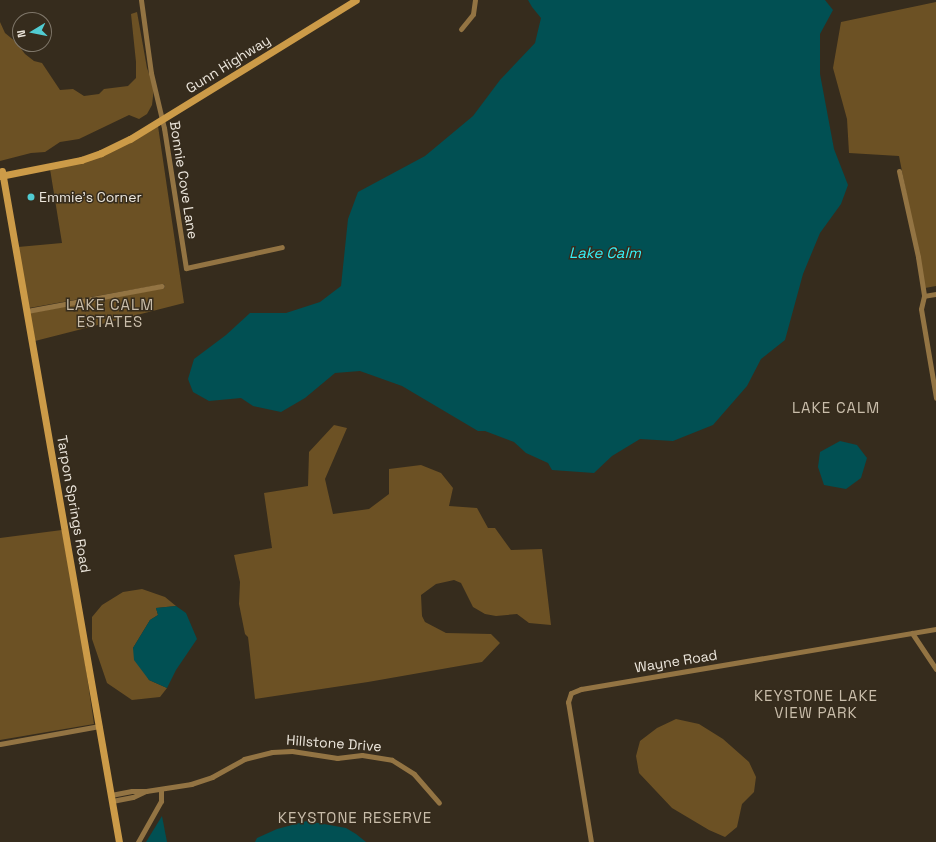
<!DOCTYPE html>
<html>
<head>
<meta charset="utf-8">
<style>
	body { margin:0 }
	#map { position:relative; width:936px; height:842px; overflow:hidden; background:#362c1d; font-family:"Space Grotesk",sans-serif }
	div>[style] { position:absolute }
	[style*='--x'] { left:calc(var(--x)*1px); top:calc(var(--y)*1px); width:calc(var(--w)*1px); rotate:calc(var(--a)*1deg) }
	.green>* { inset:0; background:#6c5124 }
	.water>* { inset:0; background:#015053 }
	.street>* { height:5px; margin:-2.5px; padding:0 2.5px; transform-origin:2.5px; border-radius:2.5px; background:#937443 }
	.secondary>* { height:7px; margin:-3.5px; padding:0 3.5px; transform-origin:3.5px; border-radius:3.5px; background:#cc9b48 }
	.dots>* { width:11px; height:11px; translate:-50% -50%; box-sizing:border-box; border:2px solid #362c1d; border-radius:50% }
	span { translate:-50% -50%; white-space:nowrap; text-align:center; line-height:1.15; -webkit-text-stroke:3px #362c1d; paint-order:stroke }
	.street-label { font-size:14px; color:#ede7dd }
	.poi-label { font-size:14px; color:#ede7dd }
	.left { translate:0 -50%; text-align:left }
	.water-label { font-size:15px; color:#34f1f8; font-style:italic }
	.neighbourhood-label { font-size:15px; color:#c9bdaa; letter-spacing:1px }
	.north { position:absolute; left:12px; top:12px; width:40px; height:40px; box-sizing:border-box; background:#362c1d; border:1px solid #7f776a; border-radius:50%; rotate:260deg; font-size:11px; font-weight:700; line-height:16px; text-align:center; color:#ede7dd }
	.north::after { content:''; display:block; margin:auto; width:14px; height:18px; background:#51ccd2; clip-path:polygon(50% 0,100% 100%,50% 72%,0 100%) }
</style>
</head>
<body>
<div id="map">
	<div class="green">
		<div style="clip-path:polygon(936px 2px,936px 286px,925px 288px,899px 156px,849px 153px,847px 119px,833px 68px,841px 22px)"></div>
		<div style="clip-path:polygon(137px 12px,147px 68px,154px 88px,152px 105px,147px 114px,139px 119px,129px 115px,79px 139px,60px 142px,45px 152px,31px 153px,0 161px,0 22px,5px 33px,16px 42px,25px 54px,34px 61px,42px 63px,60px 90px,73px 89px,84px 96px,99px 94px,104px 89px,128px 86px,136px 78px,136px 62px,131px 14px)"></div>
		<div style="clip-path:polygon(158px 126px,184px 303px,35px 341px,30px 313px,165px 288px,164px 284px,29px 308px,18px 247px,62px 243px,50px 169px,61px 167px)"></div>
		<div style="clip-path:polygon(334px 425px,347px 428px,325px 479px,333px 514px,369px 509px,389px 494px,389px 469px,421px 465px,441px 473px,453px 488px,449px 506px,477px 508px,488px 528px,495px 528px,511px 550px,542px 549px,551px 625px,529px 623px,517px 614px,496px 616px,485px 614px,473px 607px,461px 583px,454px 580px,436px 584px,421px 595px,422px 616px,425px 622px,446px 633px,491px 634px,500px 643px,482px 662px,368px 682px,255px 699px,248px 637px,245px 634px,239px 604px,240px 582px,234px 555px,272px 548px,264px 493px,308px 486px,309px 452px)"></div>
		<div style="clip-path:polygon(62px 530px,83px 649px,94px 724px,0 740px,0 538px)"></div>
		<div style="clip-path:polygon(142px 589px,165px 597px,176px 606px,156px 608px,158px 615px,150px 620px,133px 648px,149px 680px,167px 688px,160px 697px,132px 700px,107px 683px,92px 639px,92px 617px,102px 605px,123px 592px)"></div>
		<div style="clip-path:polygon(676px 719px,699px 724px,723px 739px,749px 762px,756px 777px,754px 792px,742px 804px,737px 827px,725px 837px,709px 830px,672px 808px,639px 773px,636px 756px,640px 741px,657px 728px)"></div>
	</div>
	<div class="water">
		<div style="clip-path:polygon(528px 0,825px 0,833px 10px,820px 34px,820px 74px,834px 149px,848px 185px,841px 204px,820px 233px,803px 274px,785px 340px,761px 359px,747px 386px,713px 425px,673px 441px,640px 439px,612px 456px,594px 473px,552px 470px,548px 463px,526px 453px,514px 442px,485px 431px,478px 431px,402px 386px,360px 371px,335px 373px,305px 398px,281px 412px,253px 406px,241px 398px,209px 401px,193px 392px,188px 379px,194px 359px,226px 335px,250px 313px,286px 313px,320px 302px,341px 286px,348px 219px,358px 192px,425px 156px,473px 116px,500px 80px,535px 43px,541px 18px,532px 7px)"></div>
		<div style="clip-path:polygon(840px 441px,857px 445px,867px 458px,861px 478px,846px 489px,824px 485px,818px 467px,820px 452px)"></div>
		<div style="clip-path:polygon(176px 606px,186px 613px,197px 639px,176px 670px,167px 688px,149px 680px,134px 660px,133px 648px,150px 620px,158px 615px,156px 608px)"></div>
		<div style="clip-path:polygon(162px 816px,167px 842px,146px 842px)"></div>
		<div style="clip-path:polygon(307px 821px,346px 828px,356px 834px,366px 842px,255px 842px,257px 838px,277px 829px)"></div>
	</div>
	<div class="street">
		<div style="--x:141;--y:0;--w:74;--a:82.2"></div>
		<div style="--x:151;--y:73;--w:57;--a:76.7"></div>
		<div style="--x:164;--y:128;--w:142;--a:81.1"></div>
		<div style="--x:186;--y:268;--w:98;--a:-12.3"></div>
		<div style="--x:461;--y:29;--w:19;--a:-51"></div>
		<div style="--x:473;--y:14;--w:14;--a:-82"></div>
		<div style="--x:899;--y:171;--w:88;--a:77.5"></div>
		<div style="--x:918;--y:257;--w:39;--a:81"></div>
		<div style="--x:936;--y:294;--w:12;--a:171"></div>
		<div style="--x:924;--y:296;--w:13;--a:103"></div>
		<div style="--x:921;--y:309;--w:90;--a:80.4"></div>
		<div style="--x:27;--y:311;--w:137;--a:-10.5"></div>
		<div style="--x:912;--y:633;--w:43;--a:56.3"></div>
		<div style="--x:0;--y:744;--w:101;--a:-10.3"></div>
		<div style="--x:111;--y:795;--w:21;--a:-11"></div>
		<div style="--x:132;--y:791;--w:14;--a:0"></div>
		<div style="--x:146;--y:791;--w:46;--a:-8.8"></div>
		<div style="--x:191;--y:784;--w:22;--a:-18"></div>
		<div style="--x:212;--y:777;--w:37;--a:-29"></div>
		<div style="--x:244;--y:759;--w:29;--a:-14"></div>
		<div style="--x:272;--y:752;--w:20;--a:-3"></div>
		<div style="--x:292;--y:751;--w:46;--a:8.8"></div>
		<div style="--x:337;--y:758;--w:25;--a:-7"></div>
		<div style="--x:362;--y:755;--w:30;--a:9"></div>
		<div style="--x:392;--y:760;--w:26;--a:32"></div>
		<div style="--x:414;--y:774;--w:38;--a:49"></div>
		<div style="--x:112;--y:801;--w:21;--a:-11"></div>
		<div style="--x:133;--y:797;--w:14;--a:-25"></div>
		<div style="--x:138;--y:842;--w:47;--a:-60.7"></div>
		<div style="--x:161;--y:801;--w:12;--a:-90"></div>
		<div style="--x:591;--y:842;--w:142;--a:-99.3"></div>
		<div style="--x:568;--y:702;--w:9;--a:-72"></div>
		<div style="--x:571;--y:693;--w:11;--a:-22"></div>
		<div style="--x:581;--y:689;--w:360;--a:-9.6"></div>
	</div>
	<div class="secondary">
		<div style="--x:2;--y:171;--w:681;--a:80.11"></div>
		<div style="--x:0;--y:176;--w:83;--a:-11.2"></div>
		<div style="--x:81;--y:160;--w:21;--a:-19"></div>
		<div style="--x:101;--y:153;--w:32;--a:-26"></div>
		<div style="--x:130;--y:139;--w:265;--a:-31.6"></div>
	</div>
	<div class="dots">
		<div style="left:31px;top:197px;background:#51ccd2"></div>
	</div>
	<div class="street-label">
		<span style="left:228px;top:64px;rotate:-32deg">Gunn Highway</span>
		<span style="left:184px;top:180px;rotate:81deg">Bonnie Cove Lane</span>
		<span style="left:74px;top:504px;rotate:80deg">Tarpon Springs Road</span>
		<span style="left:676px;top:661px;rotate:-9deg">Wayne Road</span>
		<span style="left:334px;top:743px;rotate:4deg">Hillstone Drive</span>
	</div>
	<div class="poi-label">
		<span class="left" style="left:39px;top:197px">Emmie's Corner</span>
	</div>
	<div class="water-label">
		<span style="left:605px;top:253px">Lake Calm</span>
	</div>
	<div class="neighbourhood-label">
		<span style="left:110px;top:313px">LAKE CALM<br>ESTATES</span>
		<span style="left:836px;top:408px">LAKE CALM</span>
		<span style="left:816px;top:704px">KEYSTONE LAKE<br>VIEW PARK</span>
		<span style="left:355px;top:818px">KEYSTONE RESERVE</span>
	</div>
	<div class="north">N</div>
</div>
</body>
</html>
